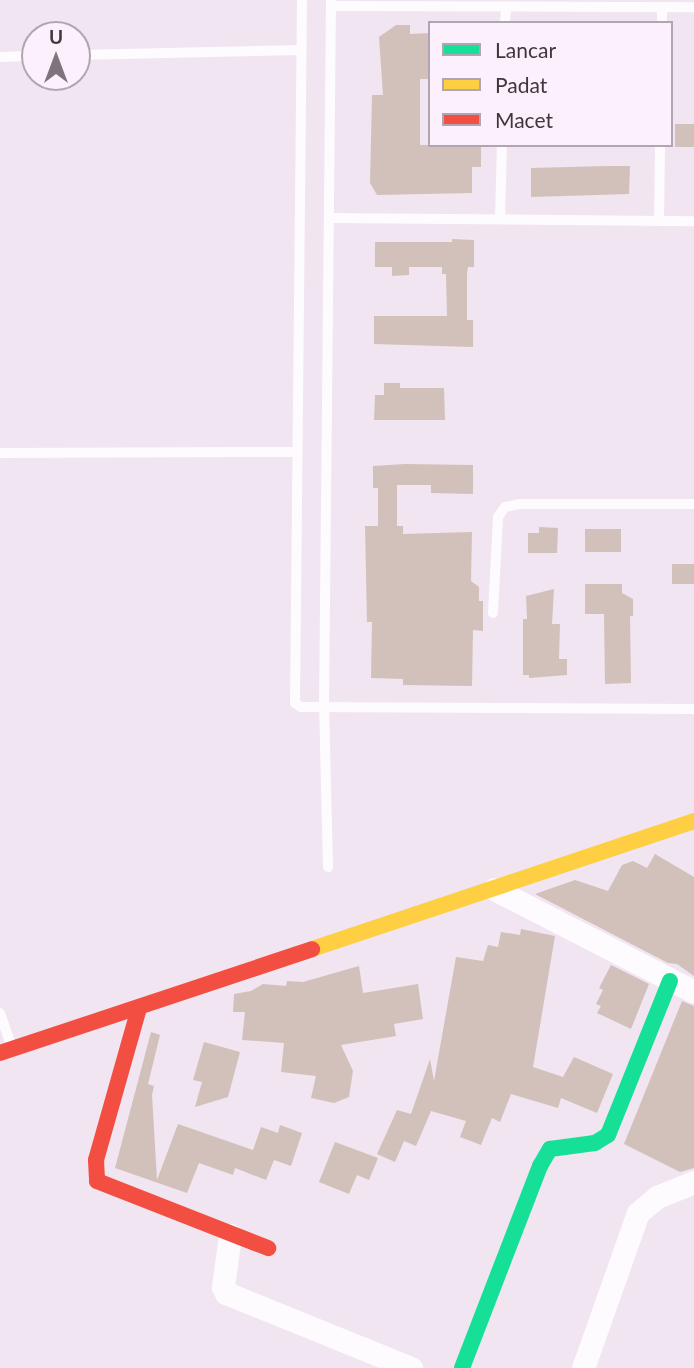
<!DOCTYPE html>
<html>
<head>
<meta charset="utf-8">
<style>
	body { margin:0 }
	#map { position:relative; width:694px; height:1368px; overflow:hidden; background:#f0e5f0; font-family:Lato,sans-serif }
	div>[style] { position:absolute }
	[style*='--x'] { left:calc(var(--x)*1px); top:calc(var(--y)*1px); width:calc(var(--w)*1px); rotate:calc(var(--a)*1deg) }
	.building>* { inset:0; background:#d2c1ba; transform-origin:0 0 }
	.lane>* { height:10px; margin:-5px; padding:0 5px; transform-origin:5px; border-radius:5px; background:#fdfbfd }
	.street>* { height:23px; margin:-11.5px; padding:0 11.5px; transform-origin:11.5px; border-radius:11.5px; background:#fdfbfd }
	.fast>* { height:16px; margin:-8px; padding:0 8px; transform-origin:8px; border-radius:8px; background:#16e098 }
	.slow>* { height:16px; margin:-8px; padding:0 8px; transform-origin:8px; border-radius:8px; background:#ffcf43 }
	.jam>* { height:16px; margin:-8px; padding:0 8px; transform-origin:8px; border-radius:8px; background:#f24e42 }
	span { translate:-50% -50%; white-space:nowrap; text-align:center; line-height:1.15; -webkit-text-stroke:6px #fcf0fd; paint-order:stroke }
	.legend { position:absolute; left:428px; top:21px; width:245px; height:126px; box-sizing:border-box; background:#fcf0fd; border:2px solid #b0a6b1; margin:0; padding:9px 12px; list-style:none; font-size:21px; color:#3f373f }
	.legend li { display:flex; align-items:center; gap:14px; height:35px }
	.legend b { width:35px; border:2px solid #b0a6b1 }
	.north { position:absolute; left:21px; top:21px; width:70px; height:70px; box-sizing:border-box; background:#fcf0fd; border:2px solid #b0a6b1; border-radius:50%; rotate:0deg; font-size:19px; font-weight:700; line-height:28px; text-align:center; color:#3f373f }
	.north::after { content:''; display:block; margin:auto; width:24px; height:32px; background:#7d747d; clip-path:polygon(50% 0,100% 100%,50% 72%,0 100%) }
</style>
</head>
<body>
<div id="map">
	<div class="building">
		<div style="clip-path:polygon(396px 25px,410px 25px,410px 34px,430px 33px,430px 79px,420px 79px,420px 145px,481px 145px,481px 167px,472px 167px,472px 193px,377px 195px,370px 183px,372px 95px,383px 95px,379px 37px)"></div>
		<div style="left:675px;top:124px;width:19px;height:23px"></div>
		<div style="clip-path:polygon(608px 166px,630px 166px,629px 194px,531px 197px,531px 168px)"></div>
		<div style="clip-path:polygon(452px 239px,474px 240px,474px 267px,468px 267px,467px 274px,467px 320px,473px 320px,473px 347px,374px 344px,374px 316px,447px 316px,446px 274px,442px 274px,442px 267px,409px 267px,409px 275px,392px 276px,392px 267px,375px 267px,375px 242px,452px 242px)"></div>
		<div style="clip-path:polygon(384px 383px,400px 383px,400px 388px,444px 388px,445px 420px,374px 420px,375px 395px,384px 395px)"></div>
		<div style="clip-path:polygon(405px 464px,473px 465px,473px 494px,431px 493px,431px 485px,397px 485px,397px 526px,403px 526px,403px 534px,472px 532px,471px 581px,479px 587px,479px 601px,483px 601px,483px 631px,473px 630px,472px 686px,403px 685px,403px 679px,371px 678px,372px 622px,367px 622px,365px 526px,378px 526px,378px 488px,373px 488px,373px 466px)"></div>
		<div style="clip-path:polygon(539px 527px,558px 528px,557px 553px,528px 553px,528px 533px,539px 533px)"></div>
		<div style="left:585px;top:529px;width:36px;height:23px"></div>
		<div style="left:694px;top:564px;width:20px;height:22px;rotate:90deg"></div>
		<div style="clip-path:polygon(585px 584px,622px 584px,622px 593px,633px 599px,633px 616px,630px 616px,631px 683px,605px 684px,604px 614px,585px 614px)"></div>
		<div style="clip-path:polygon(554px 589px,552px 624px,560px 624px,559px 659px,567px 659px,567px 675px,529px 678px,529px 675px,523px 675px,523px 619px,527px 619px,526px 596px)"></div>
		<div style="clip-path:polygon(655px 854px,694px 877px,694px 976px,677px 964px,668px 963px,535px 894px,575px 880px,608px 891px,622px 865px,633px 861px,647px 868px)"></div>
		<div style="clip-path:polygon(521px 929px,555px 936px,533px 1067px,563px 1077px,574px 1057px,613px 1074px,597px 1113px,561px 1098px,558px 1108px,511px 1094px,500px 1122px,492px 1118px,481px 1145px,460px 1137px,466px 1121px,431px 1111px,416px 1146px,404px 1141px,395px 1162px,377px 1154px,397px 1110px,411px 1114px,430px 1059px,434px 1081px,456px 957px,483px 961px,488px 945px,498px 947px,501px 932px,520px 935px)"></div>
		<div style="clip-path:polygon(611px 965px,649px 984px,631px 1029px,597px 1013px,601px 1006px,596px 1004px,603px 990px,599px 988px)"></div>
		<div style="clip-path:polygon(359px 966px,363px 993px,418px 984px,423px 1019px,394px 1024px,396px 1036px,341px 1045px,353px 1071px,349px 1097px,334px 1103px,311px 1098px,316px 1076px,281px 1072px,284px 1043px,242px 1040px,245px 1012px,233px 1012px,234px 994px,251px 991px,263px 984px,286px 986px,287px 981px,303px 982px)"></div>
		<div style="clip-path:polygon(682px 1001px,694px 1006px,694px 1168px,680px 1172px,624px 1144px)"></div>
		<div style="clip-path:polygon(151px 1032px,160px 1035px,148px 1084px,154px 1086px,152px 1095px,157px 1180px,178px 1124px,253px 1150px,261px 1127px,278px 1133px,280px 1125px,302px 1133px,291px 1166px,274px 1160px,266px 1180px,235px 1168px,233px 1175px,199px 1163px,187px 1193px,115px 1168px)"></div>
		<div style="clip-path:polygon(204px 1042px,240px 1052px,228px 1097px,195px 1107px,202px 1082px,193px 1080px)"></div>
		<div style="clip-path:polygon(335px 1142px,378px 1158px,369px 1180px,357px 1175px,349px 1194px,319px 1182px)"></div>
	</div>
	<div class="lane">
		<div style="--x:302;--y:0;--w:703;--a:90.57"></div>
		<div style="--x:295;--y:703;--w:7;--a:34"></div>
		<div style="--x:301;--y:707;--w:393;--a:0.3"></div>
		<div style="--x:331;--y:6;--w:363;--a:0.2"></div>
		<div style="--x:505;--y:23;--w:16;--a:-86"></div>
		<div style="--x:662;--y:23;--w:16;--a:-90"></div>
		<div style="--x:77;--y:55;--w:224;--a:-1.3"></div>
		<div style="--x:0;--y:57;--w:35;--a:-2"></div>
		<div style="--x:330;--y:218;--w:364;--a:0.5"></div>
		<div style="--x:500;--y:219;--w:74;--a:-88.5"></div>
		<div style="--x:659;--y:221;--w:76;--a:-89.2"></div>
		<div style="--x:0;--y:453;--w:296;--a:-0.2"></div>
		<div style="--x:493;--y:613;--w:96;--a:-87"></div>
		<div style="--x:498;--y:517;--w:12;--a:-55"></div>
		<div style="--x:505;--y:507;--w:16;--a:-11"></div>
		<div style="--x:521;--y:504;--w:173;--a:0"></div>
		<div style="--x:328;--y:867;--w:162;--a:-91.4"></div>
		<div style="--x:324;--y:705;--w:705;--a:-89.43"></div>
		<div style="--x:0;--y:1013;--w:36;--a:71"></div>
	</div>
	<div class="street">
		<div style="--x:494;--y:889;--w:225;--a:27.2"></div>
		<div style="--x:230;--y:1235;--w:52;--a:97.7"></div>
		<div style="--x:223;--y:1287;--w:7;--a:63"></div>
		<div style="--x:226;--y:1293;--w:200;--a:22.1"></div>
		<div style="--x:583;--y:1368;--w:164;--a:-70.5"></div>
		<div style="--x:638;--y:1213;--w:25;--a:-40"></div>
		<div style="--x:657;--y:1197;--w:40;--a:-22"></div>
	</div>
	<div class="fast">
		<div style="--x:462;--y:1368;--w:217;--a:-68.9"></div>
		<div style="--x:540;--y:1166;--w:20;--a:-60"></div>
		<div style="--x:550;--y:1149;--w:45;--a:-7.6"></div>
		<div style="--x:595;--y:1143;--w:15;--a:-32"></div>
		<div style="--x:608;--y:1135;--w:166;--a:-68.1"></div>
	</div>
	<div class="slow">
		<div style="--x:312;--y:949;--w:403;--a:-18.5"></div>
	</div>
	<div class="jam">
		<div style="--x:139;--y:1008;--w:158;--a:105.8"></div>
		<div style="--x:96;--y:1160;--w:21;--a:87"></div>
		<div style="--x:97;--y:1181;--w:184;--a:21.4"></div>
		<div style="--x:0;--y:1053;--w:329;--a:-18.4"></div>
	</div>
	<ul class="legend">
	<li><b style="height:9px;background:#16e098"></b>Lancar</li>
	<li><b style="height:9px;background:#ffcf43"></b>Padat</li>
	<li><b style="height:9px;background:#f24e42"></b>Macet</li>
	</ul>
	<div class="north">U</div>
</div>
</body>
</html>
